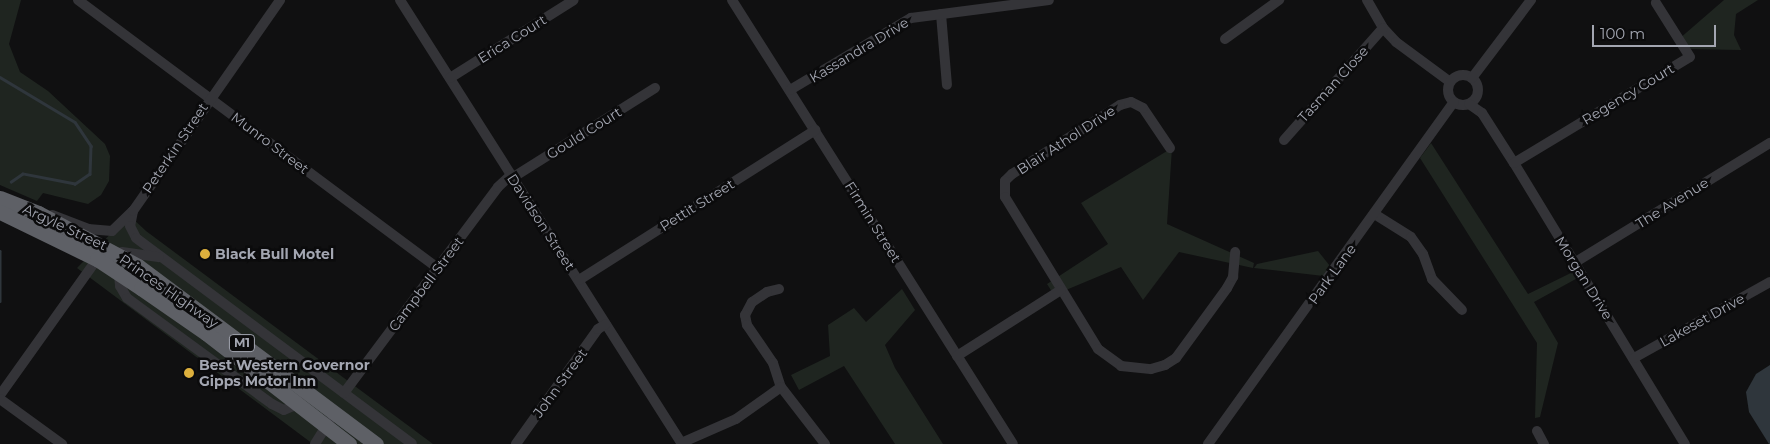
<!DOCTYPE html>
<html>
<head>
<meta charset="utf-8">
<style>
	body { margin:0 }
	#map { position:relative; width:1770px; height:444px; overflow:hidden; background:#101011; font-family:Montserrat,sans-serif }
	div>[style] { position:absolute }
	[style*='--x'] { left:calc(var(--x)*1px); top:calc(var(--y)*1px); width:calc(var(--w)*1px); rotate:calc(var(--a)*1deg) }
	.green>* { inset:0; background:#1f2520 }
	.water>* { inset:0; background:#2f363c }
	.stream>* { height:2.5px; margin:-1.25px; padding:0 1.25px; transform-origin:1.25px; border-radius:1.25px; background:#2f363c }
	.minor>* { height:10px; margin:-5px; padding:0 5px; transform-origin:5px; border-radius:5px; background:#343438 }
	.minor>.ring { margin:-5px; padding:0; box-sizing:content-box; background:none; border:10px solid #343438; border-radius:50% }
	.highway>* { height:15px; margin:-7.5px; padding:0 7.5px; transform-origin:7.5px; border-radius:7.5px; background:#5e6066 }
	.dots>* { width:14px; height:14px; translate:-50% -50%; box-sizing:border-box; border:2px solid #0b0b0c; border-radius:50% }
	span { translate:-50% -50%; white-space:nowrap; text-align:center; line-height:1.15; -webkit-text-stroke:5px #0b0b0c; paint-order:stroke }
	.shield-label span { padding:1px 4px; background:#0b0b0c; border:1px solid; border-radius:4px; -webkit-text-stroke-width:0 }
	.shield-label { font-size:12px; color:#a3a6b1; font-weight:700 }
	.street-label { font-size:14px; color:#a3a6b1 }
	.poi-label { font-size:14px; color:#a3a6b1; font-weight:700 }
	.left { translate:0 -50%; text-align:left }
	.scale { position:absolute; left:1592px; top:25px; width:124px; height:22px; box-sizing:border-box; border:2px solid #a3a6b1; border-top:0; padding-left:6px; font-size:15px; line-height:18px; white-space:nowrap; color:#a3a6b1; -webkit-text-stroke:4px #0b0b0c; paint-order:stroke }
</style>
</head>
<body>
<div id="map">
	<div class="green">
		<div style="clip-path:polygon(0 0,21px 0,9px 44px,20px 72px,48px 91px,105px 144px,110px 156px,109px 181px,101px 195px,88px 204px,43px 193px,37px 201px,0 185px)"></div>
		<div style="clip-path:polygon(1724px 0,1758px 0,1736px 14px,1734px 35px,1741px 50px,1685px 49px,1679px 39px)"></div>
		<div style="clip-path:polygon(1431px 143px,1528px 294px,1579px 269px,1583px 275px,1534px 302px,1558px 343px,1540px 417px,1535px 418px,1537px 343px,1420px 158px)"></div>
		<div style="clip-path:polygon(1172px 148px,1167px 224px,1254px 263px,1253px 268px,1179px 252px,1143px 300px,1121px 267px,1054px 295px,1047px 284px,1108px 244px,1081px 203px)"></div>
		<div style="clip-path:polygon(129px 215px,146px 231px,433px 444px,313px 444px,77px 268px)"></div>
		<div style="clip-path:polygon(1318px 251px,1334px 271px,1332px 277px,1254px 268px,1257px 264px)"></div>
		<div style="clip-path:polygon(902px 289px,915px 310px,885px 345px,895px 368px,943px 444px,895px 444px,844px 366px,799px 390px,791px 375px,830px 356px,828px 325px,854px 308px,866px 322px)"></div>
	</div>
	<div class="water">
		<div style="clip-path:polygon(1770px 365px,1770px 444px,1769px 444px,1749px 412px,1746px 392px,1756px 374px)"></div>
	</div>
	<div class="stream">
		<div style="--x:0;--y:77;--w:87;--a:31"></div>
		<div style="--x:75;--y:122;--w:29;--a:56"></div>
		<div style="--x:91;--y:146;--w:28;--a:92"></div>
		<div style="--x:90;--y:174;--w:18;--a:146"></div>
		<div style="--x:75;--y:184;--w:53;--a:-169.1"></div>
		<div style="--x:23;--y:174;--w:14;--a:146"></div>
		<div style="--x:0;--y:251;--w:50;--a:90"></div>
	</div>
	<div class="minor">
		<div style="--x:78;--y:0;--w:449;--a:36.7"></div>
		<div style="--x:400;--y:0;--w:526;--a:57.58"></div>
		<div style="--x:732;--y:0;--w:525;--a:57.67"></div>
		<div style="--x:1367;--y:0;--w:32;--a:60"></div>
		<div style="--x:1383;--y:28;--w:19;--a:47"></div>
		<div style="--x:1396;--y:42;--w:67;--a:36.5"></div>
		<div style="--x:941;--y:14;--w:71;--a:85.2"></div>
		<div style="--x:1225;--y:39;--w:67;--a:-35.8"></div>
		<div class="ring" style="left:1448px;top:75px;width:20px;height:20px"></div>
		<div style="--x:450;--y:78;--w:146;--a:-32.2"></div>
		<div style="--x:1472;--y:78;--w:98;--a:-52.9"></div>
		<div style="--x:790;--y:90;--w:141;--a:-30.8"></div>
		<div style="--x:911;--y:18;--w:139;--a:-7.4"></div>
		<div style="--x:1469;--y:104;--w:16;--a:35"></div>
		<div style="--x:1482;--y:113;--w:59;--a:57.4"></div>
		<div style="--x:1514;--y:163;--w:329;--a:58.7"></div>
		<div style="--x:1284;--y:140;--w:149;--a:-48.5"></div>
		<div style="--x:1170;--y:148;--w:48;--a:-124"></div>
		<div style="--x:1143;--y:108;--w:13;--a:-153"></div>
		<div style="--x:1131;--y:102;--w:11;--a:165"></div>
		<div style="--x:1120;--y:105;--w:128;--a:147.4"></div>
		<div style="--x:1012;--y:174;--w:10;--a:135"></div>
		<div style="--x:1005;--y:181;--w:16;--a:90"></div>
		<div style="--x:1005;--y:197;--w:178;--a:58.5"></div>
		<div style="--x:1098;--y:349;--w:29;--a:36"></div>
		<div style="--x:1121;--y:366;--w:30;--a:6"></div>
		<div style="--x:1151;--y:369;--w:15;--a:-16"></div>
		<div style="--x:1165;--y:365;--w:13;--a:-32"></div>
		<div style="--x:1176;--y:358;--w:87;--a:-53.9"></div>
		<div style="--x:1227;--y:288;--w:13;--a:-61"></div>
		<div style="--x:1233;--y:277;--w:25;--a:-85"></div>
		<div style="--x:1514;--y:163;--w:205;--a:-31.1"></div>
		<div style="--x:1690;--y:57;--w:64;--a:-122.2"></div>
		<div style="--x:512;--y:178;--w:169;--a:-32.2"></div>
		<div style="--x:133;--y:211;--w:15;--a:101"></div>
		<div style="--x:130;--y:226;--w:13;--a:63"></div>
		<div style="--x:136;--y:238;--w:344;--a:36.7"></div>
		<div style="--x:52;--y:215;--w:39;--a:21"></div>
		<div style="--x:88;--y:229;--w:24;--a:5"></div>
		<div style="--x:112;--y:231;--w:29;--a:-44"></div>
		<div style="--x:133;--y:211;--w:257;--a:-55.1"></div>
		<div style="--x:1376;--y:215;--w:41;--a:32.2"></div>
		<div style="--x:1411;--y:237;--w:21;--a:55"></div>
		<div style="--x:1423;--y:254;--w:27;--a:70"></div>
		<div style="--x:1432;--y:279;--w:43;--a:45.9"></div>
		<div style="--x:122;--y:252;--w:37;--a:8"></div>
		<div style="--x:1574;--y:263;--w:230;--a:-31.5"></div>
		<div style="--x:119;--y:274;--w:12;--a:85"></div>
		<div style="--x:120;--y:286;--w:14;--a:60"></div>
		<div style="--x:127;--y:298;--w:180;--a:36.2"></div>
		<div style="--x:272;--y:404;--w:13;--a:27"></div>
		<div style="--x:284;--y:410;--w:13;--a:-23"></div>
		<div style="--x:296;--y:405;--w:6;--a:-72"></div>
		<div style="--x:579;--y:280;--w:280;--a:-32.4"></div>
		<div style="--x:779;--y:289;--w:12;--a:166"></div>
		<div style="--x:767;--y:292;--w:18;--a:146"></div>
		<div style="--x:752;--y:302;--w:15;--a:118"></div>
		<div style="--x:745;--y:315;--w:10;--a:79"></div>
		<div style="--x:747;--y:325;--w:46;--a:55.6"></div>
		<div style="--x:773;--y:363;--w:25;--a:72"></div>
		<div style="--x:781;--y:387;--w:72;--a:52.3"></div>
		<div style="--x:957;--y:356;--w:123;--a:-32.4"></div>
		<div style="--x:1634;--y:358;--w:156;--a:-29.2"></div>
		<div style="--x:344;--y:393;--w:257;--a:-53.2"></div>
		<div style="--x:498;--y:187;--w:16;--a:-43"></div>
		<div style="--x:0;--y:395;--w:167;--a:-54.5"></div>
		<div style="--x:0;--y:399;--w:77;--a:36"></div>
		<div style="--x:1537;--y:431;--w:15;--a:62"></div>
		<div style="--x:681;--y:443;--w:60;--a:-23.6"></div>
		<div style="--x:736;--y:419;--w:55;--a:-35.4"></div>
		<div style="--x:315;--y:444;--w:26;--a:-58"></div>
		<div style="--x:516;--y:444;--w:141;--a:-54.5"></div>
		<div style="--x:598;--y:329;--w:9;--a:-32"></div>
		<div style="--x:1208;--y:444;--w:421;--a:-54.3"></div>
	</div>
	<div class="highway">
		<div style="--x:0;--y:198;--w:41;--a:21.5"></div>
		<div style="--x:38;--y:213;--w:113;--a:27.9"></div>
		<div style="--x:138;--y:266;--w:297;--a:36.8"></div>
		<div style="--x:0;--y:212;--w:108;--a:25.9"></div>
		<div style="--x:97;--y:259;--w:53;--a:33.4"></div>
		<div style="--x:141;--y:288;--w:79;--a:34.7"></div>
		<div style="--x:206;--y:333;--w:181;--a:37.8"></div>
	</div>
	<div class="dots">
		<div style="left:205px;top:254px;background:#ddb03d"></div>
		<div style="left:189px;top:373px;background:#ddb03d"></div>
	</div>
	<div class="shield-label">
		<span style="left:242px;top:343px">M1</span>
	</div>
	<div class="street-label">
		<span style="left:512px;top:39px;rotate:-32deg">Erica Court</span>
		<span style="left:859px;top:50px;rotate:-31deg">Kassandra Drive</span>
		<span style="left:1333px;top:84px;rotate:-48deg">Tasman Close</span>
		<span style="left:1628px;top:94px;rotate:-31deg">Regency Court</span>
		<span style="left:584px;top:133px;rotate:-32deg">Gould Court</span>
		<span style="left:1066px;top:140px;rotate:-33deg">Blair Athol Drive</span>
		<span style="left:270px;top:143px;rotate:37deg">Munro Street</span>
		<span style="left:175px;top:148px;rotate:-56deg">Peterkin Street</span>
		<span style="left:1672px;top:203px;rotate:-32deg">The Avenue</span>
		<span style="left:697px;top:205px;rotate:-32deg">Pettit Street</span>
		<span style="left:541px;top:222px;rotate:57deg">Davidson Street</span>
		<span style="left:873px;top:222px;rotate:58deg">Firmin Street</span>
		<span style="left:65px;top:227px;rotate:25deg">Argyle Street</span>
		<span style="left:1332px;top:274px;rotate:-54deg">Park Lane</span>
		<span style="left:1584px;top:278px;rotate:58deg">Morgan Drive</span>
		<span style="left:426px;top:284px;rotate:-53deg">Campbell Street</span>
		<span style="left:169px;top:291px;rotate:35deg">Princes Highway</span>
		<span style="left:1702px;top:320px;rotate:-29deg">Lakeset Drive</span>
		<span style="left:560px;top:383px;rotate:-54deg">John Street</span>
	</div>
	<div class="poi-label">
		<span class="left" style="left:215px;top:254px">Black Bull Motel</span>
		<span class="left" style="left:199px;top:373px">Best Western Governor<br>Gipps Motor Inn</span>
	</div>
	<div class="scale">100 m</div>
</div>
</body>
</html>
